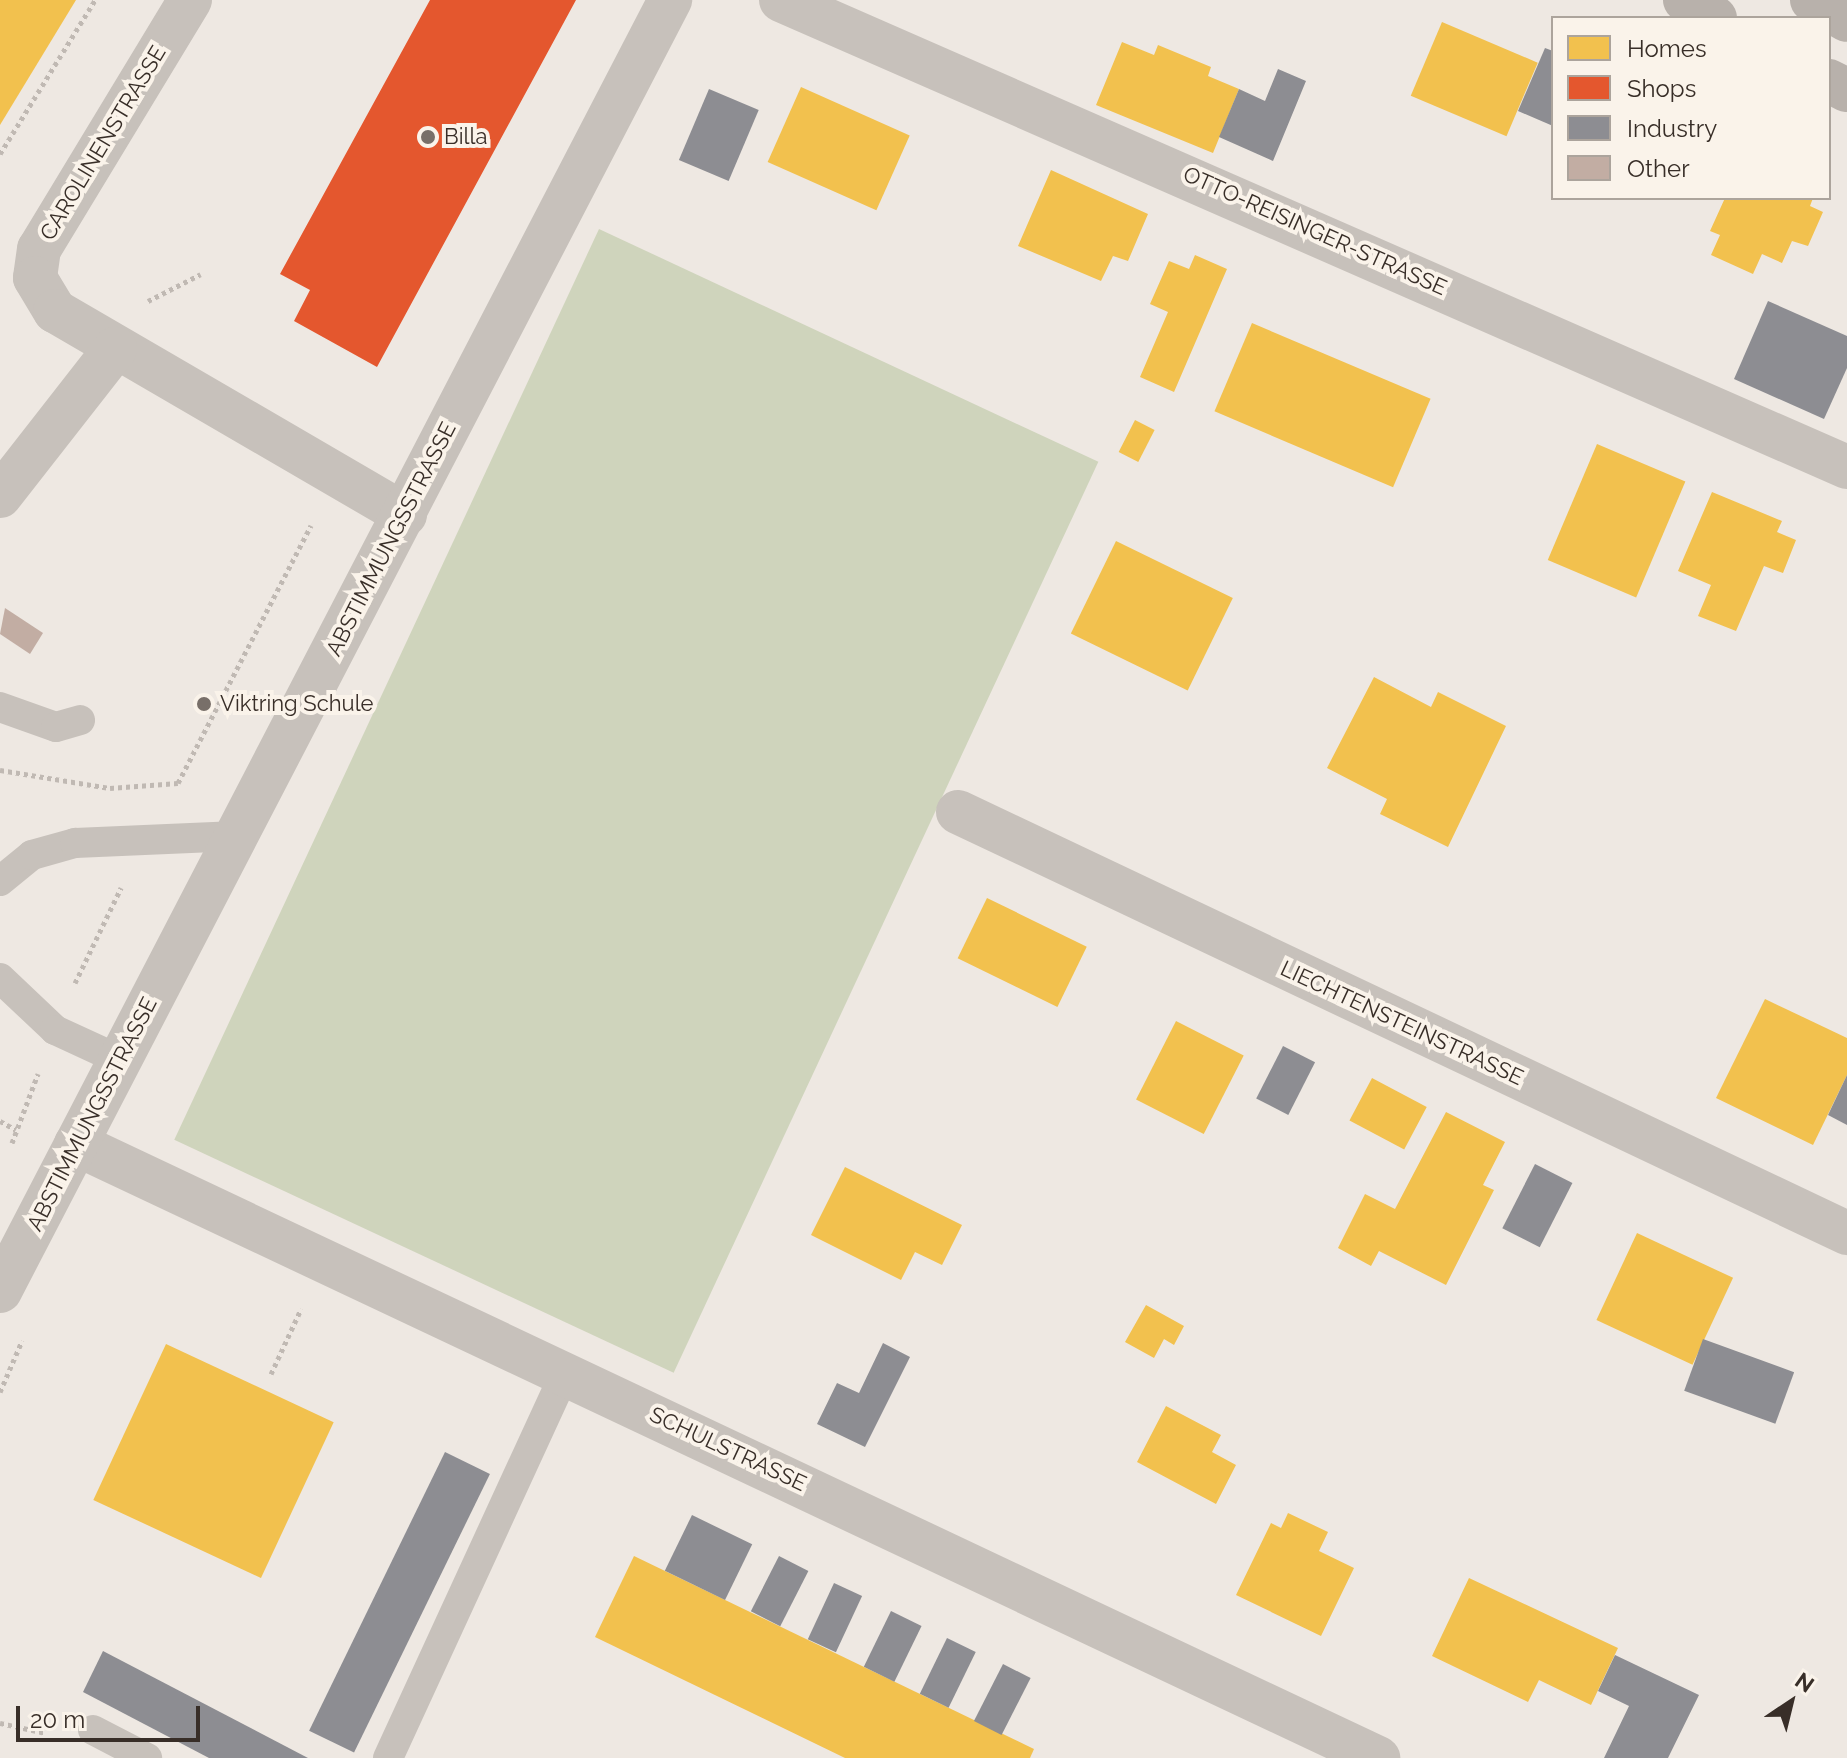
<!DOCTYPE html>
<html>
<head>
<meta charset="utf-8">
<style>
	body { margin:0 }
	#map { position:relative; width:1847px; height:1758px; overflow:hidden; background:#eee8e2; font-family:Raleway,sans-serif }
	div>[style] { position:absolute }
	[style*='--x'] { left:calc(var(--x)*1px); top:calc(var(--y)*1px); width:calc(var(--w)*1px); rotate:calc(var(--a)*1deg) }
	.green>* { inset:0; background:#cfd4bc; transform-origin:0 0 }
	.homes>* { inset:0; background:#f2c14e; transform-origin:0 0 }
	.shops>* { inset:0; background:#e4572e }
	.industry>* { inset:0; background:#8d8d92; transform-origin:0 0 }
	.building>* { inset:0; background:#c2ada3 }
	.path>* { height:5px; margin-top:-2.5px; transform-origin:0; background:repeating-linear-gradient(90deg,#c0b9b3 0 4px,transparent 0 8px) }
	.service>* { height:30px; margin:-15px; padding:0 15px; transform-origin:15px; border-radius:15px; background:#c7c1bb }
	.minor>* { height:44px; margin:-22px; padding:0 22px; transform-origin:22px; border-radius:22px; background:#c7c1bb }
	.secondary>* { height:44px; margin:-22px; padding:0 22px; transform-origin:22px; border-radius:22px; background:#b8b1ab }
	.dots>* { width:22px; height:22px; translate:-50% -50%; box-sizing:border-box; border:4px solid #faf3ea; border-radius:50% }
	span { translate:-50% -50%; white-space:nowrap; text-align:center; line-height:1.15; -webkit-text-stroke:8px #faf3ea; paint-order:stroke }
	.poi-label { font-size:22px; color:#382e28 }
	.left { translate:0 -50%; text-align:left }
	.street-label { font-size:22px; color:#382e28 }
	.legend { position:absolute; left:1551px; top:16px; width:280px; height:184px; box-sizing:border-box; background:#faf3ea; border:2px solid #aca49c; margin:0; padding:10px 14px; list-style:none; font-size:24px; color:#382e28 }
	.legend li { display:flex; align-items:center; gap:16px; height:40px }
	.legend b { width:40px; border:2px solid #aca49c }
	.north { position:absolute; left:1751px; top:1662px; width:80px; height:80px; -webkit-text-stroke:6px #faf3ea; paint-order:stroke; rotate:35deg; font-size:22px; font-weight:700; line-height:32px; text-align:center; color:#382e28 }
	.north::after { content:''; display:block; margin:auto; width:28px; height:36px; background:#382e28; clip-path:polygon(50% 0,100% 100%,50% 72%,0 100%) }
	.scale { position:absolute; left:16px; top:1706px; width:184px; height:36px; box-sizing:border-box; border:4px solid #382e28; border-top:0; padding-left:10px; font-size:24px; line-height:28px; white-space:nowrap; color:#382e28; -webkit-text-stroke:6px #faf3ea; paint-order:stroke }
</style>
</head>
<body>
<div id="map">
	<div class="green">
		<div style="left:599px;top:229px;width:551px;height:1005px;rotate:25deg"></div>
	</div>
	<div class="homes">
		<div style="clip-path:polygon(0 0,76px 0,0 125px)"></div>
		<div style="left:1442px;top:22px;width:104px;height:80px;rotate:23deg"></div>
		<div style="clip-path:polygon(1122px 42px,1154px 55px,1158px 45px,1211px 67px,1208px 76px,1239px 89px,1213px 153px,1096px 105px)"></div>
		<div style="left:801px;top:87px;width:119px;height:82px;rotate:24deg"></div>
		<div style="clip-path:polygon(1051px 170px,1148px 214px,1128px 261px,1113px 256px,1101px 281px,1018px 246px)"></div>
		<div style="clip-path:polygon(1725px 198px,1813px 198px,1810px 206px,1823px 212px,1808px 246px,1792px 241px,1782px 263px,1762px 254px,1753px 274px,1711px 255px,1720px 235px,1710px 231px)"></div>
		<div style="clip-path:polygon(1195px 255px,1227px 269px,1174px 392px,1140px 377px,1168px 312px,1150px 304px,1169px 261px,1189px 269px)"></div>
		<div style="left:1252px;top:323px;width:194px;height:96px;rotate:23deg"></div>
		<div style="left:1135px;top:420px;width:22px;height:36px;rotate:27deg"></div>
		<div style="left:1597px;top:444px;width:96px;height:126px;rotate:23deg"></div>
		<div style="clip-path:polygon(1712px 492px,1782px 521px,1777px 532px,1796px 540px,1783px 573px,1764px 566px,1736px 631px,1698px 616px,1711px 585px,1678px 571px)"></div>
		<div style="left:1116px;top:541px;width:130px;height:103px;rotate:26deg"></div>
		<div style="clip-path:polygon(1374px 677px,1431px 707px,1438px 692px,1506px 726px,1448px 847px,1380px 814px,1387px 799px,1327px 768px)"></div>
		<div style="left:987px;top:898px;width:111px;height:67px;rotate:26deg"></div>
		<div style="clip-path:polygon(1765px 999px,1847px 1038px,1847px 1075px,1813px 1145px,1716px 1098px)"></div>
		<div style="left:1176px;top:1021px;width:76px;height:88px;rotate:27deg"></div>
		<div style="left:1372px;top:1078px;width:62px;height:48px;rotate:28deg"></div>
		<div style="clip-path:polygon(1446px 1112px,1505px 1142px,1483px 1185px,1494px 1190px,1446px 1285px,1379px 1251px,1371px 1266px,1338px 1248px,1365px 1194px,1395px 1209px)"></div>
		<div style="clip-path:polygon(845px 1167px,962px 1225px,942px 1265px,915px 1252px,901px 1280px,811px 1235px)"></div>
		<div style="left:1637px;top:1233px;width:106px;height:96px;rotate:25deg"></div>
		<div style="clip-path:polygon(1146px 1305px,1184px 1326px,1174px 1345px,1164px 1339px,1154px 1358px,1125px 1342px)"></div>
		<div style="left:166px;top:1344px;width:185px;height:172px;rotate:25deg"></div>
		<div style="clip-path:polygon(1166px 1406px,1221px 1435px,1212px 1452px,1236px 1465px,1216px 1504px,1137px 1462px)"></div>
		<div style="clip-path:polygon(1288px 1513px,1328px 1532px,1319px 1551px,1354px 1568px,1321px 1636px,1236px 1595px,1271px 1523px,1281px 1528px)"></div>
		<div style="clip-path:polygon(634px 1556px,1034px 1749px,1030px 1758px,845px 1758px,595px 1637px)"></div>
		<div style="clip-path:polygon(1469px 1578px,1618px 1648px,1591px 1705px,1539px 1680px,1528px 1702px,1432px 1656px)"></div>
	</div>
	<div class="shops">
		<div style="clip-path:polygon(430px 0,576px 0,377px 367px,294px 321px,310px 290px,280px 274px)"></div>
	</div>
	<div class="industry">
		<div style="clip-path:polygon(1545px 48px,1553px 51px,1553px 126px,1518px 111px)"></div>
		<div style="clip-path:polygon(1278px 69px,1306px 81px,1273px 161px,1219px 137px,1239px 89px,1265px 101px)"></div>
		<div style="left:709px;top:89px;width:54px;height:77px;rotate:23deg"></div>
		<div style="clip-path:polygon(1768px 301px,1847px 336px,1847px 368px,1824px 419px,1734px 379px)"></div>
		<div style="left:1283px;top:1046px;width:36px;height:59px;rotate:27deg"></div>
		<div style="clip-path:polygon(1847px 1075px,1847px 1125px,1828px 1115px)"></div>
		<div style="left:1535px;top:1164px;width:42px;height:72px;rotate:27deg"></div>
		<div style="left:1703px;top:1339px;width:97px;height:55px;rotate:20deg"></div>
		<div style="clip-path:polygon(883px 1343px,910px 1357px,865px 1447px,817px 1424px,837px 1383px,859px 1393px)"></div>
		<div style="left:445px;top:1452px;width:50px;height:310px;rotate:26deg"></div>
		<div style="left:692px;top:1515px;width:67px;height:62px;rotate:26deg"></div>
		<div style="left:779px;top:1556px;width:33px;height:62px;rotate:27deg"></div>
		<div style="left:834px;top:1583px;width:31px;height:62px;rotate:25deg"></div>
		<div style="left:891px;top:1611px;width:34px;height:62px;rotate:26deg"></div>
		<div style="left:947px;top:1638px;width:32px;height:62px;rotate:26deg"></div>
		<div style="clip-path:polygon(103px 1651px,308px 1758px,209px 1758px,83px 1692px)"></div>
		<div style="clip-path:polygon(1615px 1655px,1699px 1695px,1668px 1758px,1604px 1758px,1629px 1706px,1598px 1691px)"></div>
		<div style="left:1003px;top:1664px;width:31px;height:64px;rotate:27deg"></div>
	</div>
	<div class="building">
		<div style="clip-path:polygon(5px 608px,43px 633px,30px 654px,0 634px)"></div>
	</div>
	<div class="path">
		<div style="--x:0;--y:154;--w:181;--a:-58.3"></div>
		<div style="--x:148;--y:301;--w:59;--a:-27"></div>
		<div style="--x:0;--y:770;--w:111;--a:9.3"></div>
		<div style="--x:110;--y:788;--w:68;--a:-4.2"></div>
		<div style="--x:178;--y:783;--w:290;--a:-62.7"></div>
		<div style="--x:75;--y:983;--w:106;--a:-64.2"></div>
		<div style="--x:0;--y:1121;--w:18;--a:29"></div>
		<div style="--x:12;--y:1143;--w:74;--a:-69.4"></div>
		<div style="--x:271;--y:1374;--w:72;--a:-65.2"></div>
		<div style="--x:0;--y:1392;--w:56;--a:-66.7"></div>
		<div style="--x:0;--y:1723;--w:47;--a:12.3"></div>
	</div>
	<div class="service">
		<div style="--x:0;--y:707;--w:59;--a:19.7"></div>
		<div style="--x:56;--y:727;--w:25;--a:-16"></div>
		<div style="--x:0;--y:881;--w:41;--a:-39.1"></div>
		<div style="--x:32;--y:855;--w:45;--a:-15.6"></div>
		<div style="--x:75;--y:843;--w:162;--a:-2.5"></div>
		<div style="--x:0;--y:978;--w:76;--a:43.4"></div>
		<div style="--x:55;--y:1030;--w:72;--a:24.8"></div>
		<div style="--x:93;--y:1730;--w:61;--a:27.4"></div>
		<div style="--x:388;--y:1758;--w:426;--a:-65.3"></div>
	</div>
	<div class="minor">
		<div style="--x:190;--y:0;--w:291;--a:121.2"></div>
		<div style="--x:39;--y:249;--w:29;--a:98"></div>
		<div style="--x:35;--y:278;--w:39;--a:59"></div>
		<div style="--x:55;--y:311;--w:405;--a:30.2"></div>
		<div style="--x:781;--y:0;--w:1164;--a:23.66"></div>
		<div style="--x:0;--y:496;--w:187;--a:-52"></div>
		<div style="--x:958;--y:812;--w:984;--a:25.34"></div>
		<div style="--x:76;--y:1144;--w:1440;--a:25.25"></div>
		<div style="--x:0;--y:1291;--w:1455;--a:-62.57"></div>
	</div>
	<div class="secondary">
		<div style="--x:1685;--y:0;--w:35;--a:31"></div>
		<div style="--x:1812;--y:0;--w:40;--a:29.7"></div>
		<div style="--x:1829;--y:81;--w:20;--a:27"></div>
	</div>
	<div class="dots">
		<div style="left:428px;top:137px;background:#786f69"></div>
		<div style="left:204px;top:704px;background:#786f69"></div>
	</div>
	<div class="poi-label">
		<span class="left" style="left:444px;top:137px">Billa</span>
		<span class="left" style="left:220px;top:704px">Viktring Schule</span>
	</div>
	<div class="street-label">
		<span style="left:103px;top:143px;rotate:-59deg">CAROLINENSTRASSE</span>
		<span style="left:1315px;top:231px;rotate:24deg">OTTO-REISINGER-STRASSE</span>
		<span style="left:391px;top:539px;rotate:-63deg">ABSTIMMUNGSSTRASSE</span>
		<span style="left:1402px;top:1023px;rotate:25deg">LIECHTENSTEINSTRASSE</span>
		<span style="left:92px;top:1114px;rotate:-63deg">ABSTIMMUNGSSTRASSE</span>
		<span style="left:728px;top:1449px;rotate:25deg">SCHULSTRASSE</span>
	</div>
	<ul class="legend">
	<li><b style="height:22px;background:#f2c14e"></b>Homes</li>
	<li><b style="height:22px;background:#e4572e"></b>Shops</li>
	<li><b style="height:22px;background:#8d8d92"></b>Industry</li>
	<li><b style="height:22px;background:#c2ada3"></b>Other</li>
	</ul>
	<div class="north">N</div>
	<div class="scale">20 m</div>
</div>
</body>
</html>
